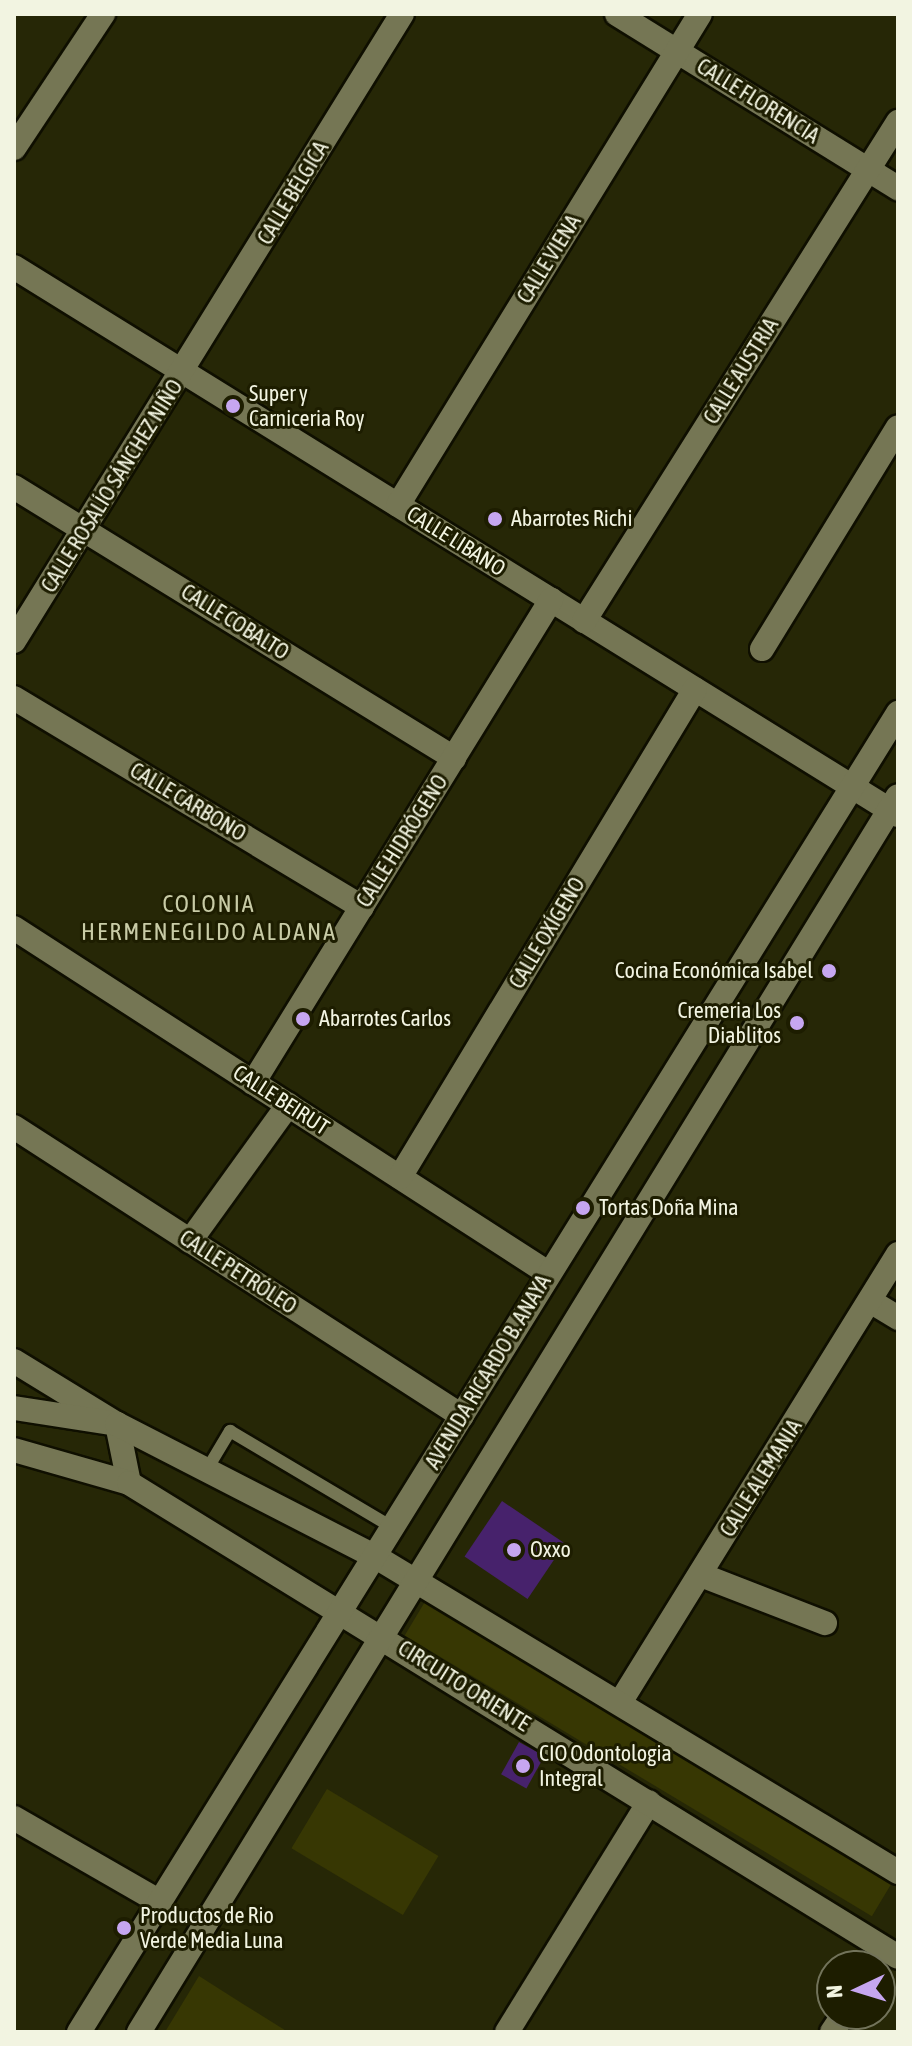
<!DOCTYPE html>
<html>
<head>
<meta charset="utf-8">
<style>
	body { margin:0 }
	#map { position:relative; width:912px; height:2046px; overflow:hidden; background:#262706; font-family:"Asap Condensed",sans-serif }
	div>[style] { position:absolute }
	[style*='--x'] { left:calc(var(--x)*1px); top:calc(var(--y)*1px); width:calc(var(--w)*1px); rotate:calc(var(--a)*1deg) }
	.green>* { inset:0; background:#373703; transform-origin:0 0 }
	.building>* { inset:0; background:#47226c; transform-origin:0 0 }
	.roads { filter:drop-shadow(2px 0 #0f0f00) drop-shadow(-2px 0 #0f0f00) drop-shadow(0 2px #0f0f00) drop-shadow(0 -2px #0f0f00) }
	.lane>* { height:12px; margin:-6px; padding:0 6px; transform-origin:6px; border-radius:6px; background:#757654 }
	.street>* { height:24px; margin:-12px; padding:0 12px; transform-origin:12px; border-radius:12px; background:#757654 }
	.secondary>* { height:24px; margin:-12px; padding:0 12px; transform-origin:12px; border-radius:12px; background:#757654 }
	.dots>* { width:22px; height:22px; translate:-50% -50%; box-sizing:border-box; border:4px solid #1d1d00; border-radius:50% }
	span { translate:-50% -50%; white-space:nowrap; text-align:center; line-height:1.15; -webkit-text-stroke:6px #1d1d00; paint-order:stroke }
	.street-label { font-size:22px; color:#f2f4e1 }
	.poi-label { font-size:22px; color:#f2f4e1 }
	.left { translate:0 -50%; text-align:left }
	.right { translate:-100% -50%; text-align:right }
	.neighbourhood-label { font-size:24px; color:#c8cba6; letter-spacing:2px }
	.frame { position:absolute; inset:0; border:16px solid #f2f4e1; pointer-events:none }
	.north { position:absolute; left:816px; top:1950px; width:80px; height:80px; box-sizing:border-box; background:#1d1d00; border:2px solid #72735a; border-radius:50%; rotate:266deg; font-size:22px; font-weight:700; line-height:32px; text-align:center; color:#f2f4e1 }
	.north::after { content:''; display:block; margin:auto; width:28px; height:36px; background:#c6a6f0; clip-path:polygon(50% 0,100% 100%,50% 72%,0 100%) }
</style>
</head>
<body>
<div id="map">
	<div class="green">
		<div style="left:432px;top:1590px;width:545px;height:53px;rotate:31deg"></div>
		<div style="left:327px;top:1789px;width:130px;height:69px;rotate:31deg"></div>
		<div style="clip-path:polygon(199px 1976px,243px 2004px,288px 2032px,165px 2032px)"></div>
	</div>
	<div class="building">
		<div style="left:502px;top:1501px;width:76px;height:67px;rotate:34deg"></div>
		<div style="left:519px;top:1742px;width:29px;height:37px;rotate:29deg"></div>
	</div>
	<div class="roads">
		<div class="lane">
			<div style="--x:206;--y:1471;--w:47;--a:-59"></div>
			<div style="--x:230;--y:1431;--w:192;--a:30.7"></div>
		</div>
		<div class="street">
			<div style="--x:617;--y:14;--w:331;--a:31.8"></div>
			<div style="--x:14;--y:148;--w:161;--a:-56.4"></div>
			<div style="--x:14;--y:267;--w:1040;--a:31.8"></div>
			<div style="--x:14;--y:487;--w:517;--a:31.63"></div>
			<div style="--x:398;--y:505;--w:576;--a:-58.41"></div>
			<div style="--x:584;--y:621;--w:590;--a:-57.82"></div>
			<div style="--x:14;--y:641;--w:737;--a:-58.25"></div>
			<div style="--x:762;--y:649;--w:260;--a:-58.5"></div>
			<div style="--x:14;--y:698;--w:406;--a:31"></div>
			<div style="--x:14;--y:928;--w:636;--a:32.87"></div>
			<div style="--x:253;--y:1083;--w:568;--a:-58.33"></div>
			<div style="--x:14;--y:1127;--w:533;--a:32.83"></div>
			<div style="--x:400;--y:1177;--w:570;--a:-58.85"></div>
			<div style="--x:190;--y:1241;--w:168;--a:-54.2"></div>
			<div style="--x:870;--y:1301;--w:33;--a:31"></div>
			<div style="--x:14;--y:1361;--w:121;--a:31.5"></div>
			<div style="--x:117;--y:1424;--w:60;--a:78.5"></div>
			<div style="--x:701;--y:1575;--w:133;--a:21.2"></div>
			<div style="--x:621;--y:1701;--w:526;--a:-58.21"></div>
			<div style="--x:14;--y:1818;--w:168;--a:29.9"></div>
			<div style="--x:507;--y:2032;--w:270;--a:-58.3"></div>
			<div style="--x:832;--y:2032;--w:22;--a:-56"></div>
		</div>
		<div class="secondary">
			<div style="--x:14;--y:1408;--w:104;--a:8.8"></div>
			<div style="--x:117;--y:1424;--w:291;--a:27.2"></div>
			<div style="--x:376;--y:1557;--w:610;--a:31.11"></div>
			<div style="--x:14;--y:1450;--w:120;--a:16"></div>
			<div style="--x:129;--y:1483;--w:903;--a:31.65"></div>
			<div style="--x:79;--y:2032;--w:1553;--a:-58.16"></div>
			<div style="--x:139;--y:2032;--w:1450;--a:-58.45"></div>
		</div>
	</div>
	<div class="dots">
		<div style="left:233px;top:406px;background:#c6a6f0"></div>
		<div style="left:495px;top:519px;background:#c6a6f0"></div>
		<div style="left:829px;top:971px;background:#c6a6f0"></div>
		<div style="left:303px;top:1019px;background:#c6a6f0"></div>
		<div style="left:797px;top:1023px;background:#c6a6f0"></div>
		<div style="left:583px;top:1208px;background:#c6a6f0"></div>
		<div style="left:514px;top:1550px;background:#c6a6f0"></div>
		<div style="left:523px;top:1766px;background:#c6a6f0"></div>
		<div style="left:124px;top:1928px;background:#c6a6f0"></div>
	</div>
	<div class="street-label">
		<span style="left:758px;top:101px;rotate:32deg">CALLE FLORENCIA</span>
		<span style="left:293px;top:193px;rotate:-59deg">CALLE BÉLGICA</span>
		<span style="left:549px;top:259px;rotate:-58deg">CALLE VIENA</span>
		<span style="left:741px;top:371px;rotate:-58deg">CALLE AUSTRIA</span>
		<span style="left:112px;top:486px;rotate:-58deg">CALLE ROSALÍO SÁNCHEZ NIÑO</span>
		<span style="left:456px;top:541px;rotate:32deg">CALLE LIBANO</span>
		<span style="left:235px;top:622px;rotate:32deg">CALLE COBALTO</span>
		<span style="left:188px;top:802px;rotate:31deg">CALLE CARBONO</span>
		<span style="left:402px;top:841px;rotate:-58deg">CALLE HIDRÓGENO</span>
		<span style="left:547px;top:933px;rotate:-59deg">CALLE OXÍGENO</span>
		<span style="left:281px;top:1100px;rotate:33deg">CALLE BEIRUT</span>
		<span style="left:238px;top:1272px;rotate:33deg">CALLE PETRÓLEO</span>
		<span style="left:488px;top:1372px;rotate:-59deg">AVENIDA RICARDO B. ANAYA</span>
		<span style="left:761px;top:1478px;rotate:-58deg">CALLE ALEMANIA</span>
		<span style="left:464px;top:1686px;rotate:32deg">CIRCUITO ORIENTE</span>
	</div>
	<div class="poi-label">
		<span class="left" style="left:249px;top:406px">Super y<br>Carniceria Roy</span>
		<span class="left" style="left:511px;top:519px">Abarrotes Richi</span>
		<span class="right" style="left:813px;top:971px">Cocina Económica Isabel</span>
		<span class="right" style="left:781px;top:1023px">Cremeria Los<br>Diablitos</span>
		<span class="left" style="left:319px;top:1019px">Abarrotes Carlos</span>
		<span class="left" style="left:599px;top:1208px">Tortas Doña Mina</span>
		<span class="left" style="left:530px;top:1550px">Oxxo</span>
		<span class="left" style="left:539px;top:1766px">CIO Odontologia<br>Integral</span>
		<span class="left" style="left:140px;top:1928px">Productos de Rio<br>Verde Media Luna</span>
	</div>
	<div class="neighbourhood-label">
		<span style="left:209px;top:918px">COLONIA<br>HERMENEGILDO ALDANA</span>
	</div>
	<div class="frame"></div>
	<div class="north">N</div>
</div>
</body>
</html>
